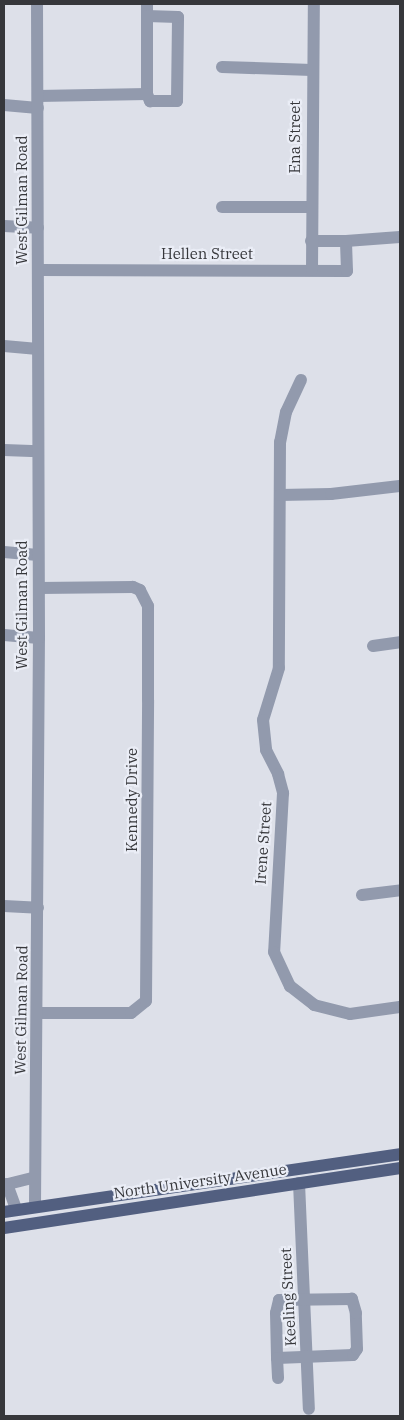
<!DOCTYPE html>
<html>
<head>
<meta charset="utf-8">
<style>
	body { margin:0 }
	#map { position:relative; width:404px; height:1420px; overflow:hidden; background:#dde0e9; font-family:"IBM Plex Serif",serif }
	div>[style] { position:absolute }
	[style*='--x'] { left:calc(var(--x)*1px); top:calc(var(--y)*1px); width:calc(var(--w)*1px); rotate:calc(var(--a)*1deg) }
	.minor>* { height:12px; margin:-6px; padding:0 6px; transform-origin:6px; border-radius:6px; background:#929aad }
	.major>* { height:12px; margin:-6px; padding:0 6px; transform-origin:6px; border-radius:6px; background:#525f80 }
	span { translate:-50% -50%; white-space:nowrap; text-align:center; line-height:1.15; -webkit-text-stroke:4.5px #eaedf6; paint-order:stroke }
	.street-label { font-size:15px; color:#36373b }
	.frame { position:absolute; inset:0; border:5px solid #36373b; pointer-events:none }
</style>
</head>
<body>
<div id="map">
	<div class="minor">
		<div style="--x:147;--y:4;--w:90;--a:90"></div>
		<div style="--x:147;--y:94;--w:8;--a:67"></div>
		<div style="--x:150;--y:101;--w:27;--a:0"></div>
		<div style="--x:177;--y:101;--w:84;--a:-89.3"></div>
		<div style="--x:178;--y:17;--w:31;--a:-178"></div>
		<div style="--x:222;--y:67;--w:90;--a:1.9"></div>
		<div style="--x:38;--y:96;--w:109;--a:-1.1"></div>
		<div style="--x:4;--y:105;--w:34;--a:5"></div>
		<div style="--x:222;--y:207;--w:89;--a:0"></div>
		<div style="--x:4;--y:226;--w:34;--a:3"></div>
		<div style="--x:346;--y:241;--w:54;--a:-4.2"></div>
		<div style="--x:38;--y:270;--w:309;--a:0.2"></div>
		<div style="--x:347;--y:271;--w:30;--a:-92"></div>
		<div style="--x:346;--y:241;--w:35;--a:180"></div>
		<div style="--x:312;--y:270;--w:266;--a:-89.6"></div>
		<div style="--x:4;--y:346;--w:34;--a:5"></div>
		<div style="--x:301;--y:380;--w:35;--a:115"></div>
		<div style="--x:286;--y:412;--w:31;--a:101"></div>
		<div style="--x:280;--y:442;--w:226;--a:90.3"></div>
		<div style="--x:279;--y:668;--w:54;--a:107.1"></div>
		<div style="--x:263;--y:720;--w:30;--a:84"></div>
		<div style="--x:266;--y:750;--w:27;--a:63"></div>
		<div style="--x:278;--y:774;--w:20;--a:75"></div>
		<div style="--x:283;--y:793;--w:159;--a:93.2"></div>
		<div style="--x:274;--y:952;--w:38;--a:65"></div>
		<div style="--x:290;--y:986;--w:31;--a:38"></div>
		<div style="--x:314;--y:1005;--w:37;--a:14"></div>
		<div style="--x:350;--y:1014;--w:50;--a:-8"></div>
		<div style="--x:4;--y:450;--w:34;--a:2"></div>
		<div style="--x:280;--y:495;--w:51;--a:-1.1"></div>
		<div style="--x:331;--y:494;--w:69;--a:-6.6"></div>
		<div style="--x:4;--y:552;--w:34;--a:5"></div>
		<div style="--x:4;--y:635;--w:35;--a:5"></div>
		<div style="--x:373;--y:646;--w:27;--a:-8"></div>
		<div style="--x:362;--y:895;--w:38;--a:-7"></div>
		<div style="--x:4;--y:906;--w:34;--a:3"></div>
		<div style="--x:38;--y:1013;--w:93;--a:0"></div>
		<div style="--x:131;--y:1013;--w:19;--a:-39"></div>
		<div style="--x:146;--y:1001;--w:301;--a:-89.6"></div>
		<div style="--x:148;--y:700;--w:94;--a:-90"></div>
		<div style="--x:148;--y:606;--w:18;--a:-117"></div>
		<div style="--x:140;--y:590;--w:8;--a:-157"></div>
		<div style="--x:133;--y:587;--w:94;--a:179.4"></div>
		<div style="--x:299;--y:1183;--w:226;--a:87.5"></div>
		<div style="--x:7;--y:1184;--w:27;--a:70"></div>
		<div style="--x:4;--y:1185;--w:30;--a:-14"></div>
		<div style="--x:35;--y:1206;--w:568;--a:-89.6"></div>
		<div style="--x:39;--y:638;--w:634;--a:-90.18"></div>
		<div style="--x:277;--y:1358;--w:76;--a:-2.3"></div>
		<div style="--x:353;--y:1355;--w:7;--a:-56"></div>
		<div style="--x:357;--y:1349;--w:36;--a:-92"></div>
		<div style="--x:356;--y:1313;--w:15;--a:-106"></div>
		<div style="--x:352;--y:1299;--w:73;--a:179.2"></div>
		<div style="--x:279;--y:1300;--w:13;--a:103"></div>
		<div style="--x:276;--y:1313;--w:45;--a:88.7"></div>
		<div style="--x:277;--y:1358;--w:20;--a:87"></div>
	</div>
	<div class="major">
		<div style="--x:4;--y:1212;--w:400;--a:-8.3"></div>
		<div style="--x:4;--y:1228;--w:401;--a:-8.6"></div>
	</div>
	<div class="street-label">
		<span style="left:295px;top:137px;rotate:-90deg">Ena Street</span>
		<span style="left:22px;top:200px;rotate:-90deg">West Gilman Road</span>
		<span style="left:207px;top:254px">Hellen Street</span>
		<span style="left:22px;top:605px;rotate:-90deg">West Gilman Road</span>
		<span style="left:132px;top:800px;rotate:-90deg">Kennedy Drive</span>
		<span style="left:263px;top:843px;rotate:-86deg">Irene Street</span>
		<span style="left:21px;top:1010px;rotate:-89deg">West Gilman Road</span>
		<span style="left:200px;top:1181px;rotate:-8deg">North University Avenue</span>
		<span style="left:288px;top:1297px;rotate:-93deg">Keeling Street</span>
	</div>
	<div class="frame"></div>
</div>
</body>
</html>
